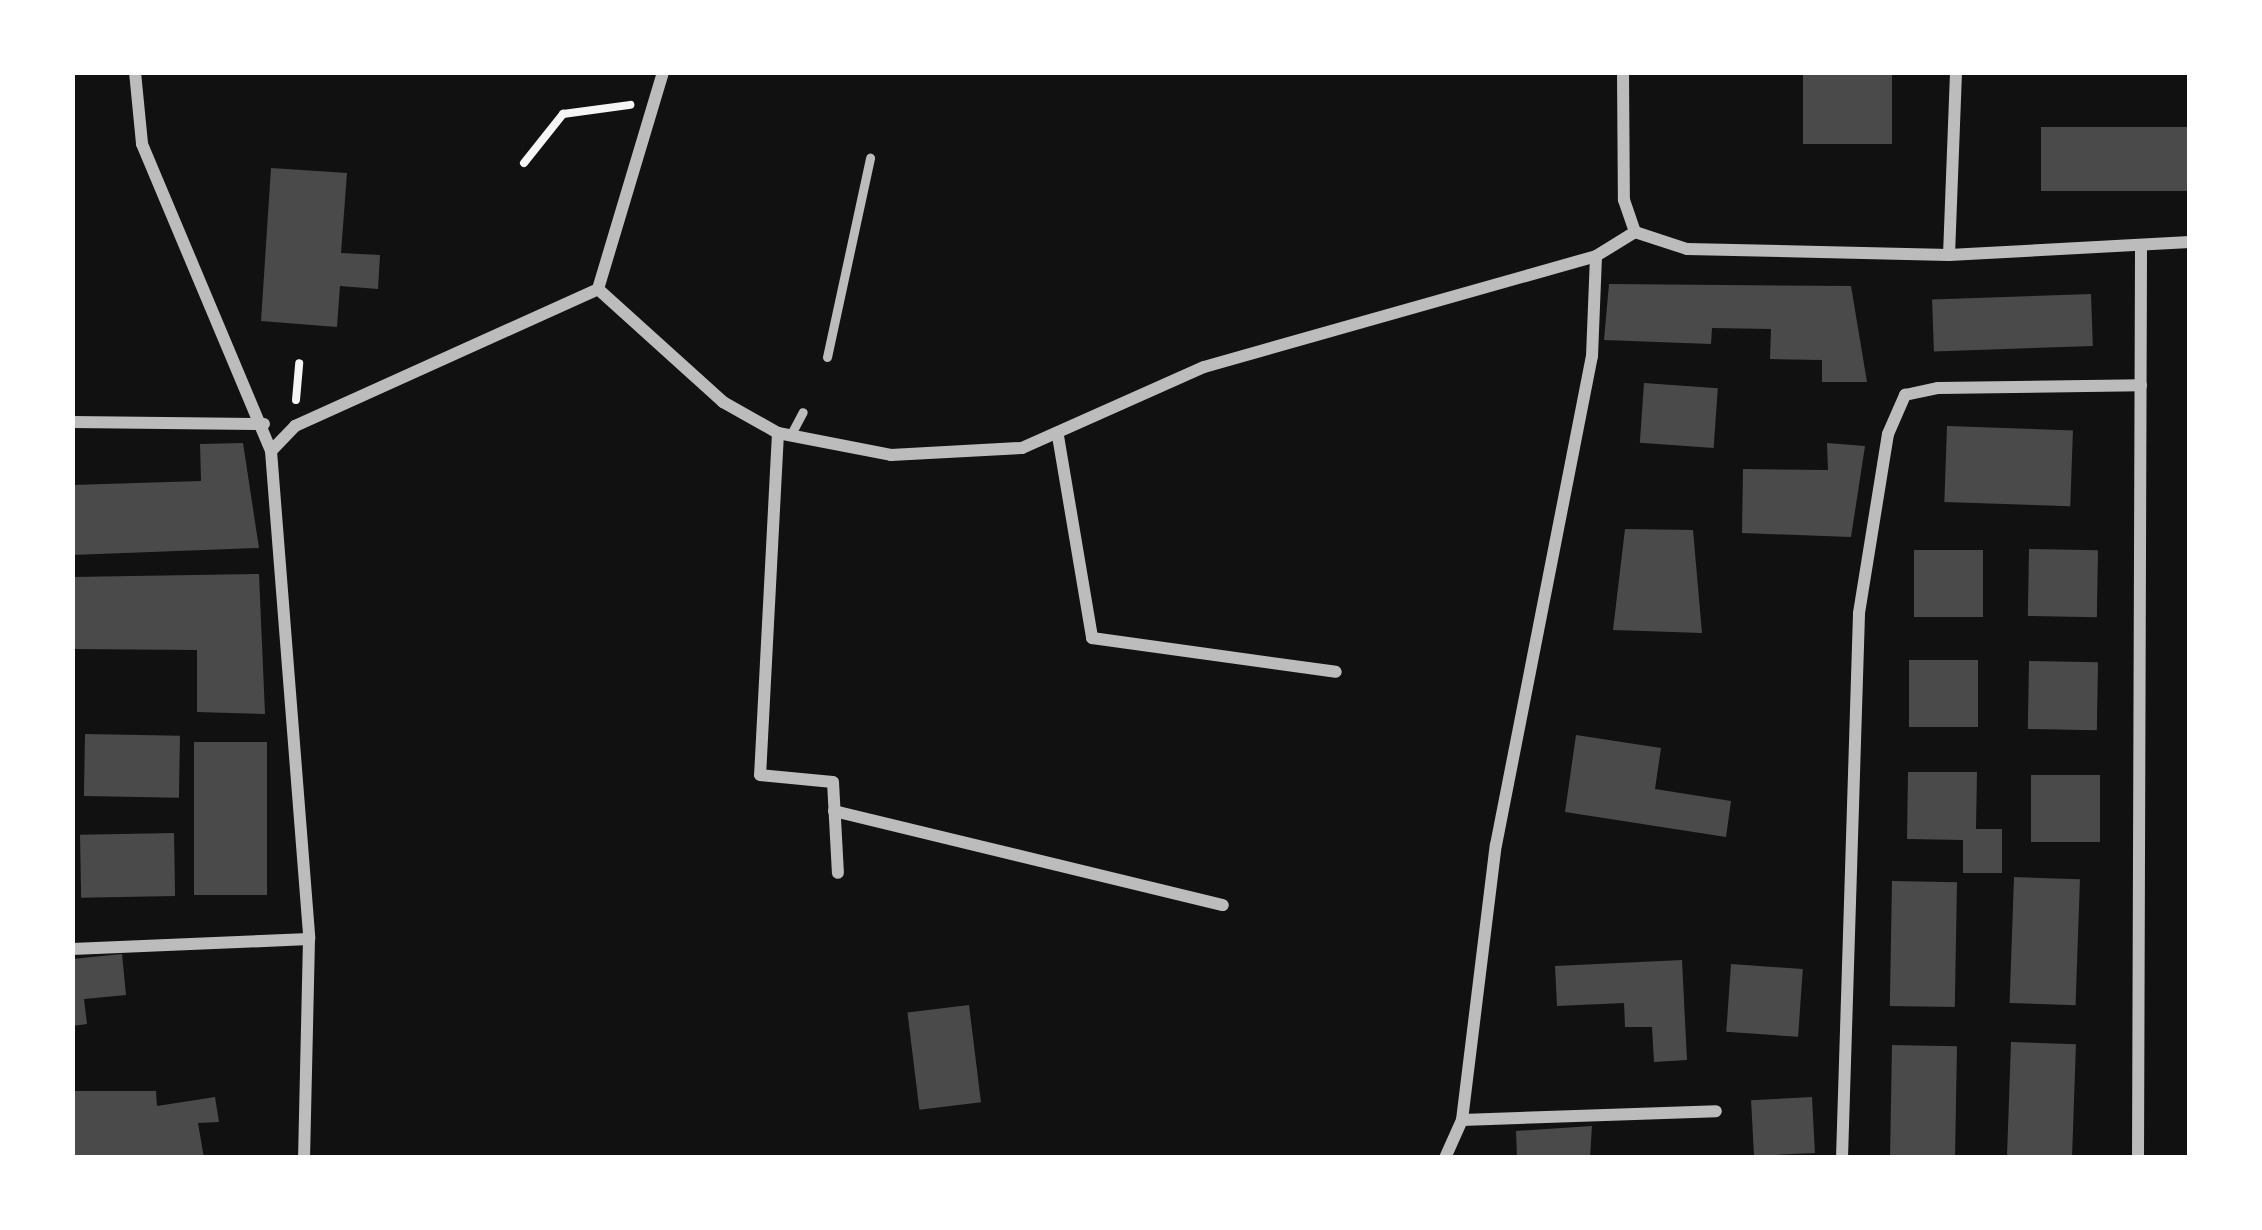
<!DOCTYPE html>
<html>
<head>
<meta charset="utf-8">
<style>
	body { margin:0 }
	#map { position:relative; width:2262px; height:1230px; overflow:hidden; background:#111; font-family:Inter,sans-serif }
	div>[style] { position:absolute }
	[style*='--x'] { left:calc(var(--x)*1px); top:calc(var(--y)*1px); width:calc(var(--w)*1px); rotate:calc(var(--a)*1deg) }
	.building>* { inset:0; background:#4a4a4a; transform-origin:0 0 }
	.path>* { height:8px; margin:-4px; padding:0 4px; transform-origin:4px; border-radius:4px; background:#f5f5f5 }
	.service>* { height:9px; margin:-4.5px; padding:0 4.5px; transform-origin:4.5px; border-radius:4.5px; background:#bcbcbc }
	.minor>* { height:12px; margin:-6px; padding:0 6px; transform-origin:6px; border-radius:6px; background:#bcbcbc }
	span { translate:-50% -50%; white-space:nowrap; text-align:center; line-height:1.15; -webkit-text-stroke:12px #fff; paint-order:stroke }
	.frame { position:absolute; inset:0; border:75px solid #fff; pointer-events:none }
</style>
</head>
<body>
<div id="map">
	<div class="building">
		<div style="left:1803px;top:72px;width:89px;height:72px"></div>
		<div style="left:2190px;top:127px;width:64px;height:149px;rotate:90deg"></div>
		<div style="clip-path:polygon(271px 168px,347px 173px,341px 253px,380px 255px,378px 289px,340px 286px,337px 327px,261px 321px)"></div>
		<div style="clip-path:polygon(1609px 284px,1851px 286px,1867px 382px,1822px 382px,1822px 360px,1770px 359px,1771px 329px,1712px 328px,1711px 344px,1604px 340px)"></div>
		<div style="left:2091px;top:294px;width:52px;height:159px;rotate:88deg"></div>
		<div style="left:1644px;top:383px;width:74px;height:60px;rotate:4deg"></div>
		<div style="left:1947px;top:426px;width:126px;height:76px;rotate:2deg"></div>
		<div style="clip-path:polygon(243px 443px,259px 548px,72px 555px,72px 485px,201px 481px,200px 444px)"></div>
		<div style="clip-path:polygon(1827px 443px,1865px 446px,1851px 537px,1742px 533px,1743px 469px,1828px 470px)"></div>
		<div style="clip-path:polygon(1625px 529px,1693px 530px,1702px 633px,1613px 630px)"></div>
		<div style="left:2029px;top:549px;width:69px;height:67px;rotate:1deg"></div>
		<div style="left:1914px;top:550px;width:69px;height:67px"></div>
		<div style="clip-path:polygon(259px 574px,265px 714px,197px 712px,197px 650px,72px 649px,72px 577px)"></div>
		<div style="left:1909px;top:660px;width:69px;height:67px"></div>
		<div style="left:2029px;top:661px;width:69px;height:68px;rotate:1deg"></div>
		<div style="left:85px;top:734px;width:95px;height:62px;rotate:1deg"></div>
		<div style="clip-path:polygon(1576px 735px,1661px 748px,1655px 789px,1731px 801px,1726px 837px,1565px 812px)"></div>
		<div style="left:194px;top:742px;width:73px;height:153px"></div>
		<div style="clip-path:polygon(1908px 772px,1977px 772px,1976px 829px,2002px 829px,2002px 873px,1963px 873px,1963px 840px,1907px 839px)"></div>
		<div style="left:2031px;top:775px;width:69px;height:67px"></div>
		<div style="left:174px;top:833px;width:63px;height:94px;rotate:89deg"></div>
		<div style="left:2014px;top:877px;width:66px;height:126px;rotate:2deg"></div>
		<div style="left:1892px;top:881px;width:65px;height:125px;rotate:1deg"></div>
		<div style="clip-path:polygon(122px 954px,126px 995px,84px 999px,87px 1024px,72px 1026px,72px 959px)"></div>
		<div style="clip-path:polygon(1682px 960px,1687px 1060px,1654px 1062px,1652px 1027px,1625px 1027px,1624px 1003px,1557px 1006px,1555px 966px)"></div>
		<div style="left:1731px;top:964px;width:72px;height:68px;rotate:4deg"></div>
		<div style="left:969px;top:1005px;width:98px;height:62px;rotate:83deg"></div>
		<div style="left:2011px;top:1042px;width:65px;height:116px;rotate:2deg"></div>
		<div style="left:1892px;top:1045px;width:65px;height:113px;rotate:1deg"></div>
		<div style="clip-path:polygon(72px 1091px,156px 1091px,157px 1106px,215px 1097px,219px 1122px,198px 1123px,204px 1158px,72px 1158px)"></div>
		<div style="left:1812px;top:1097px;width:56px;height:61px;rotate:87deg"></div>
		<div style="clip-path:polygon(1592px 1126px,1590px 1158px,1517px 1158px,1516px 1131px)"></div>
	</div>
	<div class="path">
		<div style="--x:524;--y:163;--w:63;--a:-51.5"></div>
		<div style="--x:563;--y:114;--w:68;--a:-7.7"></div>
		<div style="--x:296;--y:400;--w:37;--a:-85"></div>
	</div>
	<div class="service">
		<div style="--x:827;--y:357;--w:204;--a:-77.8"></div>
		<div style="--x:790;--y:436;--w:27;--a:-62"></div>
	</div>
	<div class="minor">
		<div style="--x:135;--y:72;--w:72;--a:84.4"></div>
		<div style="--x:142;--y:144;--w:333;--a:67.2"></div>
		<div style="--x:271;--y:451;--w:489;--a:85.5"></div>
		<div style="--x:309;--y:939;--w:219;--a:91.3"></div>
		<div style="--x:1623;--y:72;--w:128;--a:89.6"></div>
		<div style="--x:1624;--y:200;--w:34;--a:71"></div>
		<div style="--x:1635;--y:232;--w:55;--a:18.1"></div>
		<div style="--x:1687;--y:249;--w:262;--a:1.3"></div>
		<div style="--x:1949;--y:255;--w:241;--a:-3.1"></div>
		<div style="--x:1949;--y:255;--w:183;--a:-87.8"></div>
		<div style="--x:598;--y:289;--w:169;--a:42.1"></div>
		<div style="--x:723;--y:402;--w:63;--a:29.4"></div>
		<div style="--x:778;--y:433;--w:115;--a:11"></div>
		<div style="--x:891;--y:455;--w:131;--a:-3.1"></div>
		<div style="--x:1022;--y:448;--w:199;--a:-24"></div>
		<div style="--x:1204;--y:367;--w:407;--a:-15.8"></div>
		<div style="--x:598;--y:289;--w:227;--a:-73.3"></div>
		<div style="--x:72;--y:422;--w:192;--a:0.6"></div>
		<div style="--x:778;--y:433;--w:342;--a:93"></div>
		<div style="--x:760;--y:775;--w:73;--a:5.5"></div>
		<div style="--x:833;--y:782;--w:91;--a:86.9"></div>
		<div style="--x:1058;--y:436;--w:205;--a:80.4"></div>
		<div style="--x:1092;--y:638;--w:246;--a:7.9"></div>
		<div style="--x:271;--y:451;--w:35;--a:-46"></div>
		<div style="--x:295;--y:426;--w:333;--a:-24.3"></div>
		<div style="--x:834;--y:811;--w:400;--a:13.6"></div>
		<div style="--x:72;--y:949;--w:237;--a:-2.4"></div>
		<div style="--x:1462;--y:1120;--w:254;--a:-2"></div>
		<div style="--x:1445;--y:1158;--w:42;--a:-65.9"></div>
		<div style="--x:1462;--y:1120;--w:277;--a:-83"></div>
		<div style="--x:1496;--y:845;--w:498;--a:-78.9"></div>
		<div style="--x:1592;--y:356;--w:100;--a:-87.7"></div>
		<div style="--x:1596;--y:256;--w:46;--a:-31.6"></div>
		<div style="--x:1842;--y:1158;--w:545;--a:-88.21"></div>
		<div style="--x:1859;--y:613;--w:181;--a:-80.8"></div>
		<div style="--x:1888;--y:434;--w:43;--a:-66.4"></div>
		<div style="--x:1905;--y:395;--w:34;--a:-12"></div>
		<div style="--x:1938;--y:388;--w:203;--a:-0.8"></div>
		<div style="--x:2138;--y:1158;--w:913;--a:-89.81"></div>
	</div>
	<div class="frame"></div>
</div>
</body>
</html>
